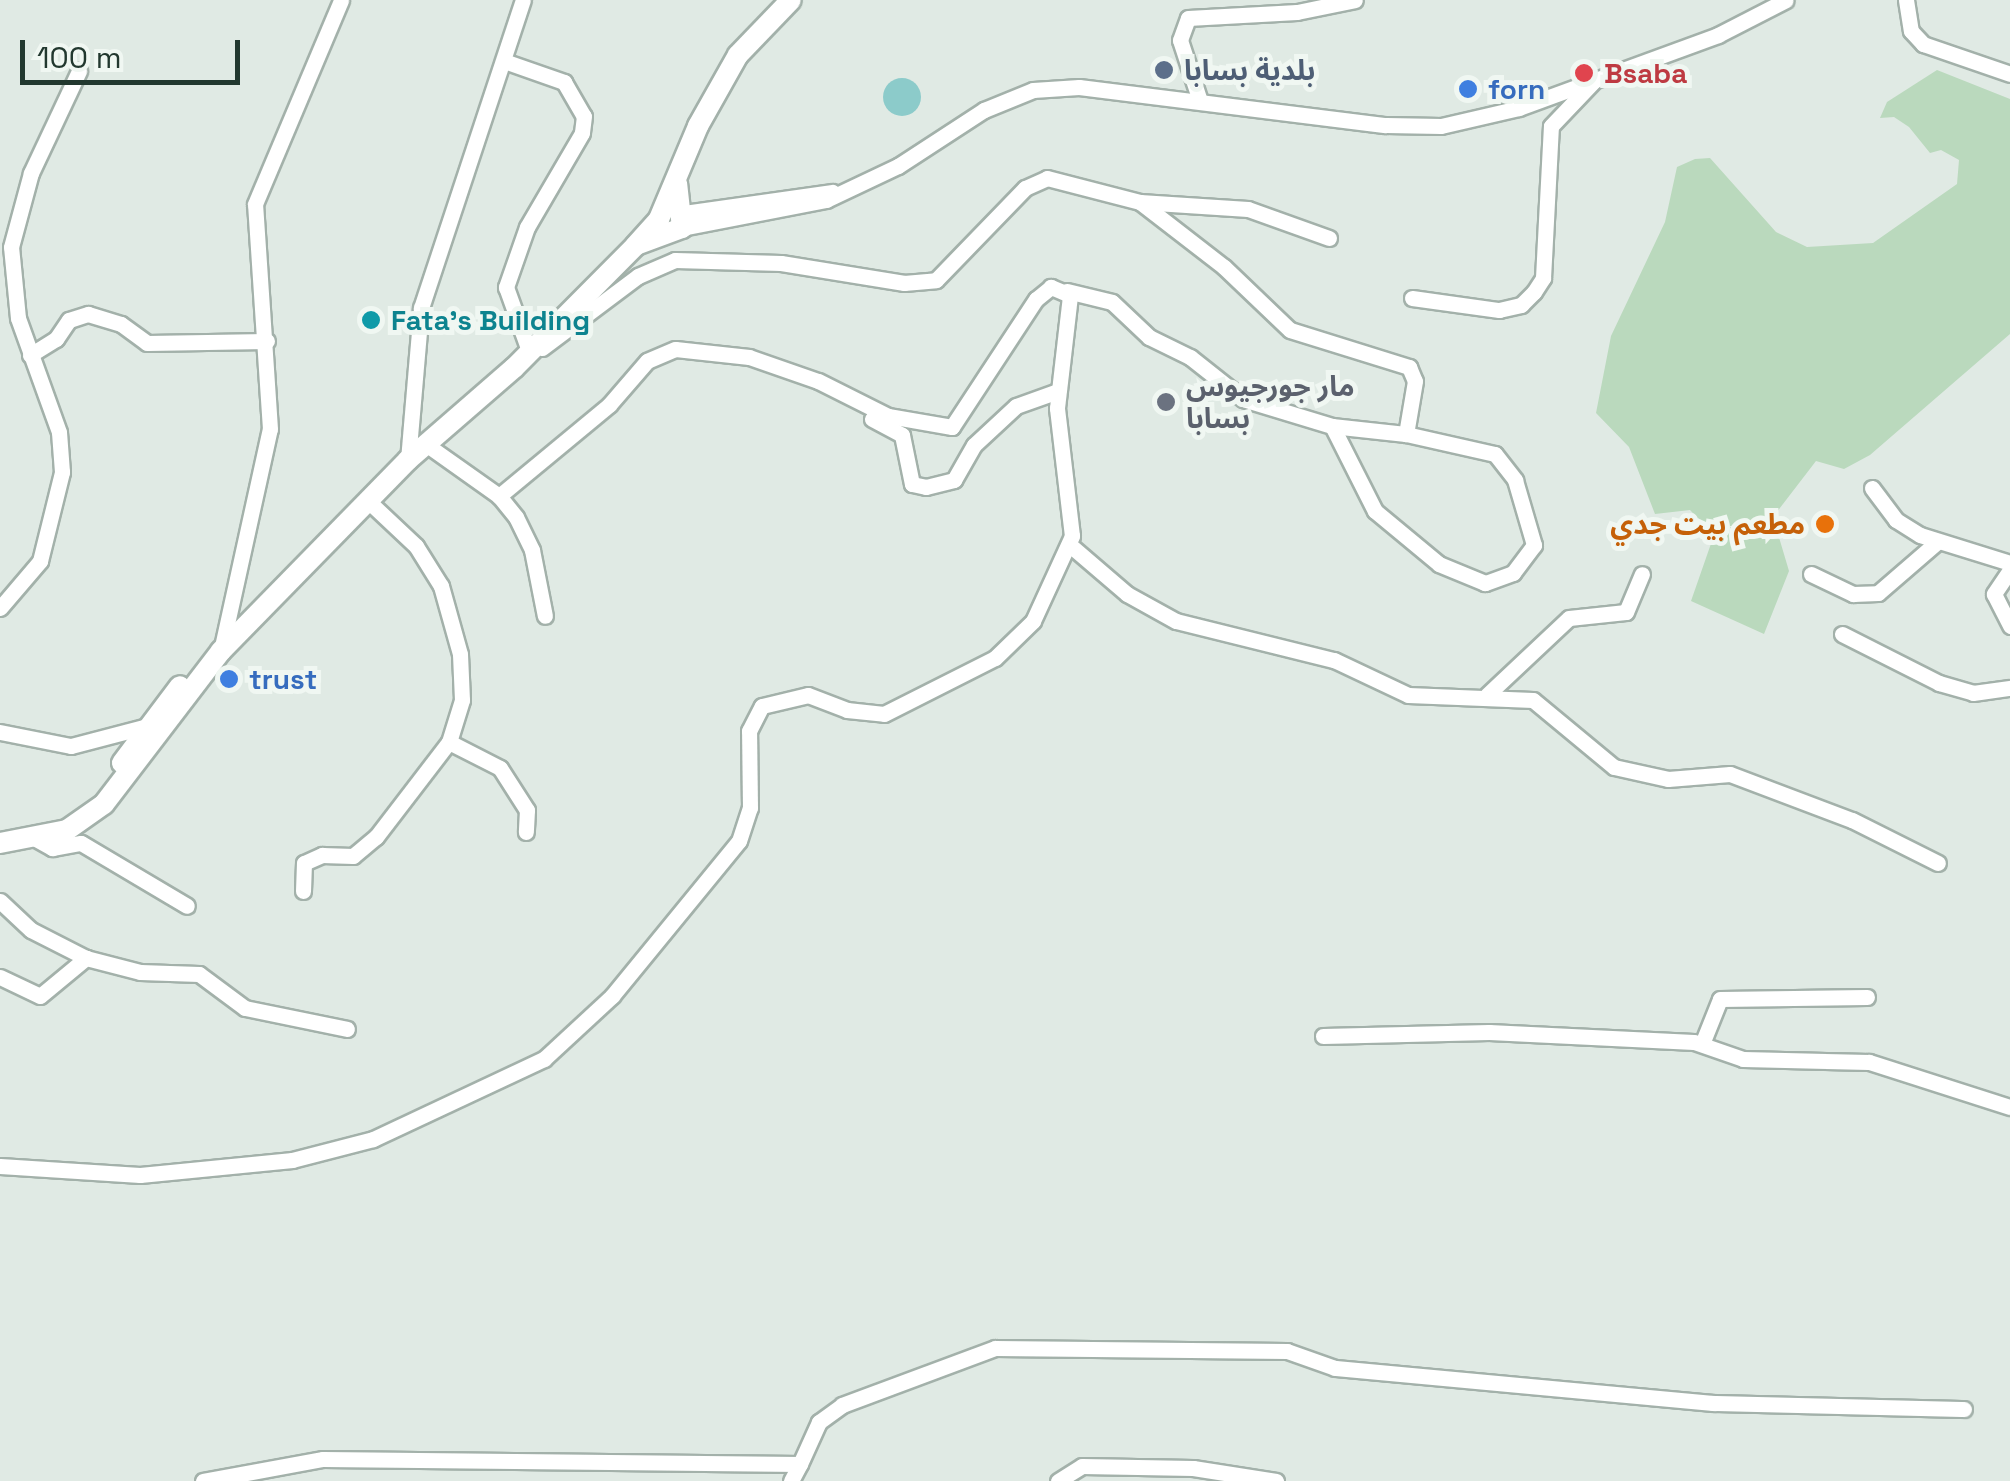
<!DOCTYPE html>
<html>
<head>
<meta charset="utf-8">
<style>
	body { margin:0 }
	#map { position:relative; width:2010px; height:1481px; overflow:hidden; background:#e0eae4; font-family:"Space Grotesk","Noto Sans Arabic",sans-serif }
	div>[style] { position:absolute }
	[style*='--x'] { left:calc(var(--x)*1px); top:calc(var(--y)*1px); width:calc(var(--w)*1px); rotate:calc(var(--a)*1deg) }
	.green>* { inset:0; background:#bad9bd }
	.water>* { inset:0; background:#8ccbca }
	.round { border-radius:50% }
	.roads { filter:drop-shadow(2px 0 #a3b1aa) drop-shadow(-2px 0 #a3b1aa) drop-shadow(0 2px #a3b1aa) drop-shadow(0 -2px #a3b1aa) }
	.street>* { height:15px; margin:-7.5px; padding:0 7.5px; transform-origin:7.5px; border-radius:7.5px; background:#fff }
	.secondary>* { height:20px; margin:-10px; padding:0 10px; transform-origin:10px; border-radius:10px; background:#fff }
	.dots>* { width:28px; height:28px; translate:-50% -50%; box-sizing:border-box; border:5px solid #f0f7f2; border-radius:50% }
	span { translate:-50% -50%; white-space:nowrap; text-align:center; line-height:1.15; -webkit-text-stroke:10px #f0f7f2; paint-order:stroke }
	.service-label { font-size:28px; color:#4e5e75; font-weight:700 }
	.left { translate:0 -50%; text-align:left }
	.health-label { font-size:28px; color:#be3a42; font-weight:700 }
	.shop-label { font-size:28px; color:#366cbe; font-weight:700 }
	.culture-label { font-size:28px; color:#0d838f; font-weight:700 }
	.worship-label { font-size:28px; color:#5b616d; font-weight:700 }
	.food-label { font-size:28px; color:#c56008; font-weight:700 }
	.right { translate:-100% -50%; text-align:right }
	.scale { position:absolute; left:20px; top:40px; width:220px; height:45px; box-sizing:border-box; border:5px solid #22382f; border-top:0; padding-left:12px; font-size:30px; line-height:35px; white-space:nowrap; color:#22382f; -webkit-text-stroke:8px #f0f7f2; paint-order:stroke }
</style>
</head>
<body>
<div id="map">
	<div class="green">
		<div style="clip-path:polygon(1937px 70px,2010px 99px,2010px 334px,1870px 455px,1844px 469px,1816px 461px,1773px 517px,1789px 571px,1764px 634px,1691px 601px,1714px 535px,1690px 510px,1655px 514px,1629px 447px,1596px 413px,1611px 336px,1665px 222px,1677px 167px,1695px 159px,1710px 158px,1776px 232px,1807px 247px,1873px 243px,1957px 184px,1959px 160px,1941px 150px,1930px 153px,1909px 127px,1894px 117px,1880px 118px,1887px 102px)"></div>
	</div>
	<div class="water">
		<div class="round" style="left:883px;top:78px;width:38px;height:38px"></div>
	</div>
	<div class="roads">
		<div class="street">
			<div style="--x:1906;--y:0;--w:31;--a:81"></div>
			<div style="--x:1911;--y:31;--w:18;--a:47"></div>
			<div style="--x:1923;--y:44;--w:92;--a:19"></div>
			<div style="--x:504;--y:61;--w:64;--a:19.3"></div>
			<div style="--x:564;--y:82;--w:39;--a:60"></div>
			<div style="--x:584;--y:116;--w:17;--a:97"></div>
			<div style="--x:582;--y:133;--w:109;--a:120.3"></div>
			<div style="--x:527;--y:227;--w:64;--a:109.3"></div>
			<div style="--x:506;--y:287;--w:68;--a:70.2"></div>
			<div style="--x:1200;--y:101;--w:64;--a:-108.2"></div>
			<div style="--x:1180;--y:40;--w:23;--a:-70"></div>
			<div style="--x:1188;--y:18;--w:109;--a:-3.2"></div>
			<div style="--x:1297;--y:12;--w:59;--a:-11.7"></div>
			<div style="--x:1140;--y:202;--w:106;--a:37.7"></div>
			<div style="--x:1224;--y:267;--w:91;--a:43.7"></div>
			<div style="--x:1290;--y:330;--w:125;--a:17.3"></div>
			<div style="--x:1409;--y:367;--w:15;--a:67"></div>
			<div style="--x:1415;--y:381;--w:54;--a:99.6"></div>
			<div style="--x:677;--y:214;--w:157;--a:-8.1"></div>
			<div style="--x:682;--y:228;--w:147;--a:-11"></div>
			<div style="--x:826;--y:200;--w:80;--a:-25.3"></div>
			<div style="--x:898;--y:166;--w:103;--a:-33.1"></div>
			<div style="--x:984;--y:110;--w:53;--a:-22.2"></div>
			<div style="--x:1033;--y:90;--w:46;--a:-3.7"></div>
			<div style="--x:1079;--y:87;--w:309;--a:7.1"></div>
			<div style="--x:1386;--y:125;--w:55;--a:1"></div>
			<div style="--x:1441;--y:126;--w:80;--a:-13"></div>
			<div style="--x:1519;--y:108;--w:212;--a:-20.1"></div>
			<div style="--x:1718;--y:35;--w:76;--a:-27.2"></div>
			<div style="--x:1067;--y:291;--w:46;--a:13.7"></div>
			<div style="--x:1112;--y:302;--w:51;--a:43.4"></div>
			<div style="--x:1149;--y:337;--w:46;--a:26"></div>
			<div style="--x:1190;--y:357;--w:68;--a:38.4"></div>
			<div style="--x:1243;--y:399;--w:93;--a:16.9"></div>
			<div style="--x:1332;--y:426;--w:74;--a:6.2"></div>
			<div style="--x:1406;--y:434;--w:91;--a:12.7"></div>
			<div style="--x:1495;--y:454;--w:33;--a:52"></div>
			<div style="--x:1515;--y:480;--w:68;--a:73.7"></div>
			<div style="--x:1534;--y:545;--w:35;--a:127"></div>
			<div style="--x:1513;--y:573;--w:30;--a:160"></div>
			<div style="--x:1485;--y:583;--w:50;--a:-157.6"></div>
			<div style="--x:1439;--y:564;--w:83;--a:-140.4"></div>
			<div style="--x:1375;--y:511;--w:95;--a:-116.8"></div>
			<div style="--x:1412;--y:298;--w:88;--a:7.9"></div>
			<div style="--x:1499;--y:310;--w:23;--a:-13"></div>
			<div style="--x:1521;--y:305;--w:18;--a:-45"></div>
			<div style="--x:1534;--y:292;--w:17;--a:-57"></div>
			<div style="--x:1543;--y:278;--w:152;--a:-87"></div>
			<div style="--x:1551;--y:126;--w:62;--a:-46.3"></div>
			<div style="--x:542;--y:348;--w:120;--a:-36.9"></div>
			<div style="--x:638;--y:276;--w:40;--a:-23.4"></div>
			<div style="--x:675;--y:260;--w:106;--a:1.6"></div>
			<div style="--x:781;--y:263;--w:125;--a:9.2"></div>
			<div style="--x:904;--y:283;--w:32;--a:-5"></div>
			<div style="--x:936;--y:280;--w:128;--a:-45.9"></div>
			<div style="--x:1025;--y:188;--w:24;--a:-24"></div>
			<div style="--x:1047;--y:178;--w:96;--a:14.5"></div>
			<div style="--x:1140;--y:202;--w:108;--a:3.7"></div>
			<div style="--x:1248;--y:209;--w:86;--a:19.7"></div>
			<div style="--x:30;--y:355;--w:31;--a:-32"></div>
			<div style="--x:56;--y:339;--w:23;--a:-56"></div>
			<div style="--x:69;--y:320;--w:20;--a:-18"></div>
			<div style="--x:88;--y:314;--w:34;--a:17"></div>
			<div style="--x:121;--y:324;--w:32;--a:36"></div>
			<div style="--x:147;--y:343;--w:120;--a:-1"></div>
			<div style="--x:872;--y:419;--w:34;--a:28"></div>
			<div style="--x:902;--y:435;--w:50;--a:78.5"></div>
			<div style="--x:912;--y:484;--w:14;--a:12"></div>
			<div style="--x:926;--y:487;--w:29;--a:-14"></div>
			<div style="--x:954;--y:480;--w:40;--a:-60.3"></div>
			<div style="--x:974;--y:445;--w:57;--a:-42.9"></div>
			<div style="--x:1016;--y:406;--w:45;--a:-19.7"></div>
			<div style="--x:427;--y:445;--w:88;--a:35.3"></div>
			<div style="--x:499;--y:496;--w:27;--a:51"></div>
			<div style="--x:516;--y:517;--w:37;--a:64"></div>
			<div style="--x:532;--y:550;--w:67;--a:78.9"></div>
			<div style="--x:408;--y:460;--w:153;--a:-85.1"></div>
			<div style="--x:421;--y:308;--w:324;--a:-71.7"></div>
			<div style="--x:1872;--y:488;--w:40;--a:53"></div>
			<div style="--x:1896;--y:520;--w:28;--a:32"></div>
			<div style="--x:1920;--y:535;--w:94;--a:17.3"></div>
			<div style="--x:1071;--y:546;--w:74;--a:40.6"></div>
			<div style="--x:1127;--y:594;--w:56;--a:28.9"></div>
			<div style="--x:1176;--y:621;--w:163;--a:13.9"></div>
			<div style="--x:1334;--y:660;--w:82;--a:25.3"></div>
			<div style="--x:1408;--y:695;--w:125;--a:2.3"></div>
			<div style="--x:1533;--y:700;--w:105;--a:39.6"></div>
			<div style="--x:1614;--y:767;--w:55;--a:12.5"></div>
			<div style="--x:1668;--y:779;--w:62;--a:-4.6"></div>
			<div style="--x:1730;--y:774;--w:130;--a:20.7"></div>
			<div style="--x:1852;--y:820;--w:96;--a:26.6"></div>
			<div style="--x:2010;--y:570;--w:29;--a:124"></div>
			<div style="--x:1994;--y:594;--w:36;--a:63"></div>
			<div style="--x:1811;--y:574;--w:47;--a:25.5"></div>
			<div style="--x:1853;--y:594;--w:25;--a:-2"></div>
			<div style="--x:1878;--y:593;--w:78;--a:-40.8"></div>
			<div style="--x:0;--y:608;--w:62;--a:-49.6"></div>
			<div style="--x:40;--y:561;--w:92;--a:-76.1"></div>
			<div style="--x:62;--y:472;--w:40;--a:-94.3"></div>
			<div style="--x:59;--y:432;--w:121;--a:-109.8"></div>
			<div style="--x:18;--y:318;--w:71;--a:-95.6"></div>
			<div style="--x:11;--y:247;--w:77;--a:-74.9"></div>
			<div style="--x:31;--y:173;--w:113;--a:-64.8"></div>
			<div style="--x:1842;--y:634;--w:109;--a:26.8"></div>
			<div style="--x:1939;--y:683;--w:35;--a:16"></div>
			<div style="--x:1973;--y:693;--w:37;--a:-8"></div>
			<div style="--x:221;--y:651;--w:227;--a:-77.6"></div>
			<div style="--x:270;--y:429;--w:225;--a:-93.8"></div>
			<div style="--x:255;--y:204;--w:221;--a:-67.1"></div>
			<div style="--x:1487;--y:695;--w:112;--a:-43.2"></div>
			<div style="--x:1569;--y:618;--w:57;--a:-6"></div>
			<div style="--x:1626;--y:612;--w:41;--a:-67.2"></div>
			<div style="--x:0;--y:732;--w:72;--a:11.2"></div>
			<div style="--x:71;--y:746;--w:80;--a:-14.6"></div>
			<div style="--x:449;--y:742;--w:57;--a:27"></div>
			<div style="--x:500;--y:768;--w:50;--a:57.3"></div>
			<div style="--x:527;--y:810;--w:22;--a:93"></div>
			<div style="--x:34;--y:838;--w:21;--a:29"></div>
			<div style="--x:52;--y:848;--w:29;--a:-10"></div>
			<div style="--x:81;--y:843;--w:123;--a:30.7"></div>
			<div style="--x:303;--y:891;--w:28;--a:-88"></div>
			<div style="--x:304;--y:863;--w:20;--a:-24"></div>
			<div style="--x:322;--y:855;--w:31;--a:2"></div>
			<div style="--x:353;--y:856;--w:30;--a:-40"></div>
			<div style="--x:376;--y:837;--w:120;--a:-52.5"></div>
			<div style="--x:449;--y:742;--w:44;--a:-72.8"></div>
			<div style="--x:462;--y:700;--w:46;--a:-92.5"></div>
			<div style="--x:460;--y:654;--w:71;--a:-105.6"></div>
			<div style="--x:441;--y:586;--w:47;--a:-122"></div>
			<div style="--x:416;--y:546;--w:66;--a:-136.8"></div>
			<div style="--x:0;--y:901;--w:42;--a:43.1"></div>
			<div style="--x:31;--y:930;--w:62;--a:27"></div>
			<div style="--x:86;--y:958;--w:56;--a:14.5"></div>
			<div style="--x:140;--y:972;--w:59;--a:1.9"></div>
			<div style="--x:199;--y:974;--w:57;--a:36.5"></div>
			<div style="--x:245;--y:1008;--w:104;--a:11.6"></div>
			<div style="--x:0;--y:977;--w:44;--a:25.4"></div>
			<div style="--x:40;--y:996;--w:60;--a:-39.6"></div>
			<div style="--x:1323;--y:1036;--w:166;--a:-1.4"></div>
			<div style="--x:1489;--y:1032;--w:205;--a:2.8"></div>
			<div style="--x:1694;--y:1042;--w:52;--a:19.1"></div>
			<div style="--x:1743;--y:1059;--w:126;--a:1.4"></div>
			<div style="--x:1869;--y:1062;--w:148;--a:17.7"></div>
			<div style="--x:1702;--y:1044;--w:48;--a:-68.2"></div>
			<div style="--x:1720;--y:999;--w:147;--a:-0.8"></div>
			<div style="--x:0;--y:1166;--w:140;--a:3.7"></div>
			<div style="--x:140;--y:1175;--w:153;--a:-5.6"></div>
			<div style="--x:292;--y:1160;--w:84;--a:-14.5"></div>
			<div style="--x:373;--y:1139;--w:189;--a:-25.1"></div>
			<div style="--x:544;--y:1059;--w:93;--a:-42.8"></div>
			<div style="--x:612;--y:996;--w:200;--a:-50.7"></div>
			<div style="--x:739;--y:841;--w:35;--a:-72"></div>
			<div style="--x:750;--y:808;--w:77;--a:-90.7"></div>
			<div style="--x:749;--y:731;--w:28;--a:-63"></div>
			<div style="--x:762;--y:706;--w:47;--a:-13.4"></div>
			<div style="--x:808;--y:695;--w:42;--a:21"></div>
			<div style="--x:847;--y:710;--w:37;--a:6"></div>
			<div style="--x:884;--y:714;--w:124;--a:-26.8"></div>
			<div style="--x:995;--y:658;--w:53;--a:-44.2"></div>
			<div style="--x:1033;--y:621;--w:94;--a:-65.4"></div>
			<div style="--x:1072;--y:536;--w:129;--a:-96.7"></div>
			<div style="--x:1057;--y:408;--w:114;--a:-83.4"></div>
			<div style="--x:1070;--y:295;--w:21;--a:-157"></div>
			<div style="--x:1051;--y:287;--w:19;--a:141"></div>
			<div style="--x:1036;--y:299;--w:153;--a:123.3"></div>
			<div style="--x:952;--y:427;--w:65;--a:-170.2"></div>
			<div style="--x:888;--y:416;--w:78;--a:-153.4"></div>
			<div style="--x:818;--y:381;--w:73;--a:-160.8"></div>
			<div style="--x:749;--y:357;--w:74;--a:-173.8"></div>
			<div style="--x:675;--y:349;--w:30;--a:157"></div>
			<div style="--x:647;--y:361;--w:58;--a:130.8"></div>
			<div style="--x:609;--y:405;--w:143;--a:140.4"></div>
			<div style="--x:800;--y:1464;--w:46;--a:-65.7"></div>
			<div style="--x:819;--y:1422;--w:29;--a:-36"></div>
			<div style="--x:842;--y:1405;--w:163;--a:-20.4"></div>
			<div style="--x:995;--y:1348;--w:292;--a:0.6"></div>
			<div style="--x:1287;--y:1351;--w:51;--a:19.5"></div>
			<div style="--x:1335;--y:1368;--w:380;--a:5.3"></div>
			<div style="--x:1713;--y:1403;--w:251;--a:1.4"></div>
			<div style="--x:203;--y:1481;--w:122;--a:-10.4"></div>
			<div style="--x:323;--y:1459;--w:477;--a:0.6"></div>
			<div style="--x:800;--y:1464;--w:19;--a:118"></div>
			<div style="--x:1058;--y:1481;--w:28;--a:-32"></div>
			<div style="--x:1082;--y:1466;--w:111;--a:1"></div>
			<div style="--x:1193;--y:1468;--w:84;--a:8.9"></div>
		</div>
		<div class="secondary">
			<div style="--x:639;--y:244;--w:46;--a:-20.4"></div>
			<div style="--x:682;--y:228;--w:45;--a:-96.3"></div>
			<div style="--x:122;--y:763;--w:96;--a:-53"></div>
			<div style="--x:0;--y:843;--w:68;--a:-11"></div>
			<div style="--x:67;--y:830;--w:45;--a:-35.1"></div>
			<div style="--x:104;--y:804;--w:193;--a:-52.6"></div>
			<div style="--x:221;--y:651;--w:267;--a:-45.6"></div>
			<div style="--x:408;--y:460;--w:140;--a:-41"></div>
			<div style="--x:514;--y:368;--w:172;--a:-45.2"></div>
			<div style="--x:635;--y:246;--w:36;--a:-48"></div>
			<div style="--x:659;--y:219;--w:101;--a:-67.2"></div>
			<div style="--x:698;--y:126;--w:81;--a:-60.6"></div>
			<div style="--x:738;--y:55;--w:76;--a:-46.1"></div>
		</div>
	</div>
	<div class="dots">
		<div style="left:1164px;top:70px;background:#5c6f8a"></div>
		<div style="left:1584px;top:73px;background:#e0444e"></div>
		<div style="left:1468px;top:89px;background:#3f7fe0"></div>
		<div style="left:371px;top:320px;background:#0f9aa8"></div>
		<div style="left:1166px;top:402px;background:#6b7280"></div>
		<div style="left:1825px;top:524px;background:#e8710a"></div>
		<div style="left:229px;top:679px;background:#3f7fe0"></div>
	</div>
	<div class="service-label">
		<span class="left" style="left:1184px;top:70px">بلدية بسابا</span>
	</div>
	<div class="health-label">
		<span class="left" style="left:1604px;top:73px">Bsaba</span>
	</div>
	<div class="shop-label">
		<span class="left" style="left:1488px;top:89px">forn</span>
		<span class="left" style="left:249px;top:679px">trust</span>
	</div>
	<div class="culture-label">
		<span class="left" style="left:391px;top:320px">Fata's Building</span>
	</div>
	<div class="worship-label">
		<span class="left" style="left:1186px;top:402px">مار جورجيوس<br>بسابا</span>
	</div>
	<div class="food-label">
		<span class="right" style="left:1805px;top:524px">مطعم بيت جدي</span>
	</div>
	<div class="scale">100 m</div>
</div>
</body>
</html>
